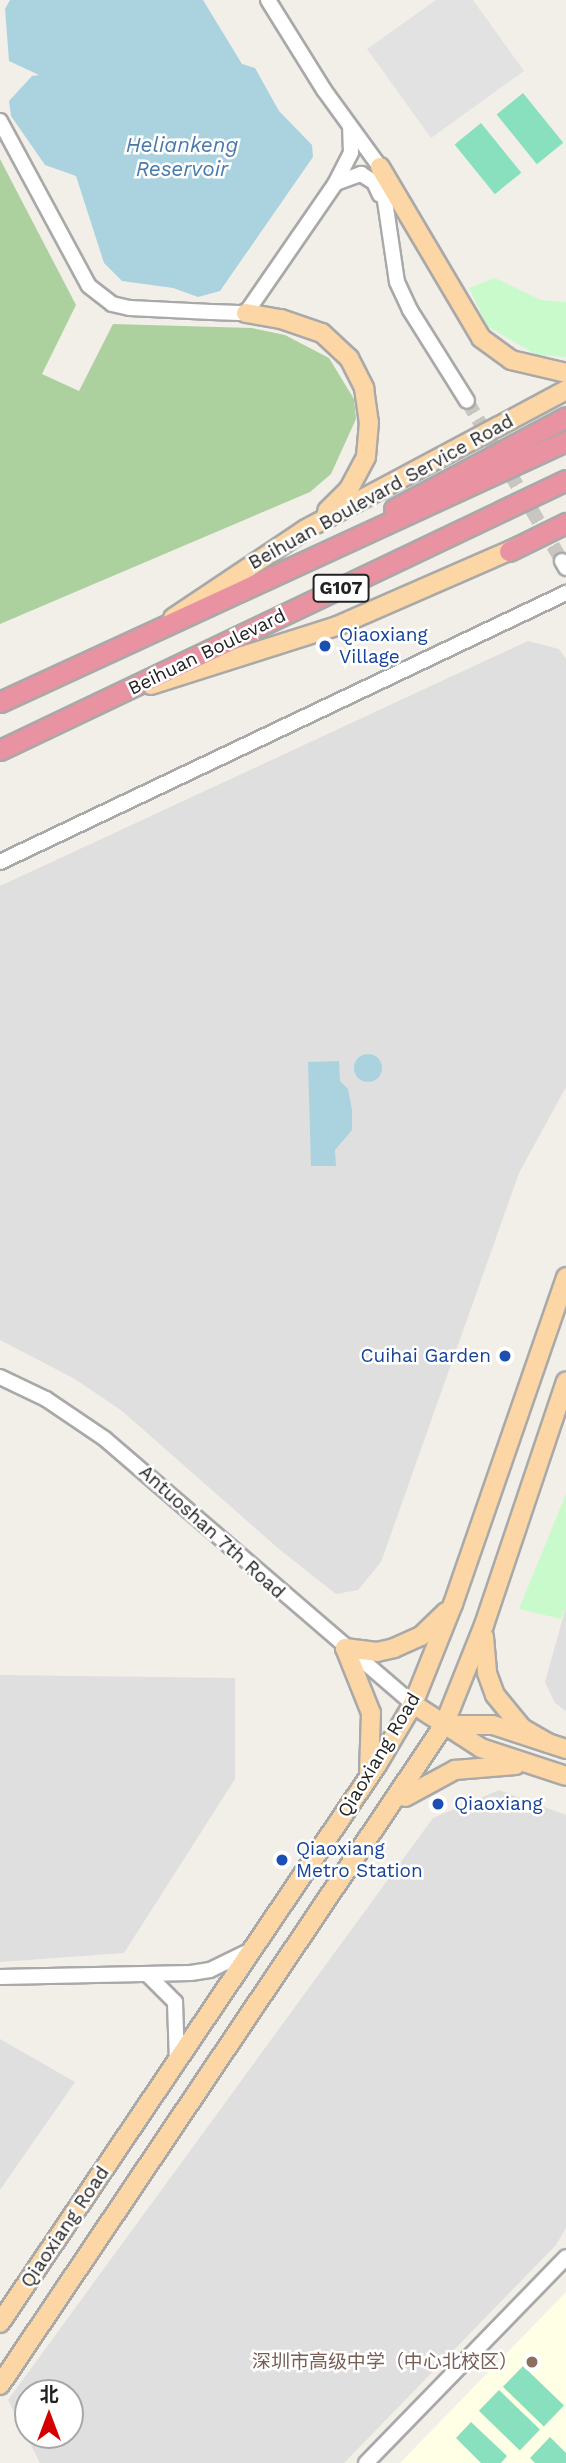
<!DOCTYPE html>
<html>
<head>
<meta charset="utf-8">
<style>
	body { margin:0 }
	#map { position:relative; width:566px; height:2463px; overflow:hidden; background:#f2efe9; font-family:"Work Sans","Noto Sans SC",sans-serif }
	div>[style] { position:absolute }
	[style*='--x'] { left:calc(var(--x)*1px); top:calc(var(--y)*1px); width:calc(var(--w)*1px); rotate:calc(var(--a)*1deg) }
	.residential>* { inset:0; background:#e0dfdf }
	.education>* { inset:0; background:#ffffe5 }
	.forest>* { inset:0; background:#add19e }
	.park>* { inset:0; background:#c8facc }
	.pitch>* { inset:0; background:#88e0be; transform-origin:0 0 }
	.parking>* { inset:0; background:#e2e2e2 }
	.water>* { inset:0; background:#aad3df }
	.round { border-radius:50% }
	.minor-tunnel>* { height:14px; margin-top:-7px; transform-origin:0; background:repeating-linear-gradient(90deg,#c8c6c1 0 14px,transparent 0 21px) }
	.roads { filter:drop-shadow(2px 0 #a9a9a9) drop-shadow(-2px 0 #a9a9a9) drop-shadow(0 2px #a9a9a9) drop-shadow(0 -2px #a9a9a9) }
	.minor>* { height:14px; margin:-7px; padding:0 7px; transform-origin:7px; border-radius:7px; background:#fff }
	.major>* { height:18px; margin:-9px; padding:0 9px; transform-origin:9px; border-radius:9px; background:#fcd6a4 }
	.highway>* { height:19px; margin:-9.5px; padding:0 9.5px; transform-origin:9.5px; border-radius:9.5px; background:#e892a2 }
	.dots>* { width:19px; height:19px; translate:-50% -50%; box-sizing:border-box; border:4px solid #fff; border-radius:50% }
	span { translate:-50% -50%; white-space:nowrap; text-align:center; line-height:1.15; -webkit-text-stroke:5px #fff; paint-order:stroke }
	.shield-label span { padding:2px 5px; background:#fff; border:2px solid; border-radius:5px; -webkit-text-stroke-width:0 }
	.shield-label { font-size:18px; color:#222; font-weight:700 }
	.street-label { font-size:19px; color:#222 }
	.transit-label { font-size:19px; color:#164399 }
	.left { translate:0 -50%; text-align:left }
	.right { translate:-100% -50%; text-align:right }
	.education-label { font-size:19px; color:#785e54 }
	.water-label { font-size:21px; color:#4a7aab; font-style:italic }
	.north { position:absolute; left:14px; top:2379px; width:70px; height:70px; box-sizing:border-box; background:#fff; border:2px solid #a7a7a7; border-radius:50%; rotate:0deg; font-size:19px; font-weight:700; line-height:28px; text-align:center; color:#222 }
	.north::after { content:''; display:block; margin:auto; width:24px; height:32px; background:#d40000; clip-path:polygon(50% 0,100% 100%,50% 72%,0 100%) }
</style>
</head>
<body>
<div id="map">
	<div class="residential">
		<div style="clip-path:polygon(528px 641px,559px 649px,566px 659px,566px 1087px,519px 1173px,381px 1562px,358px 1590px,336px 1594px,279px 1549px,122px 1411px,75px 1379px,0 1340px,0 886px)"></div>
		<div style="clip-path:polygon(566px 1607px,566px 1711px,555px 1703px,545px 1682px)"></div>
		<div style="clip-path:polygon(0 1675px,235px 1678px,235px 1779px,124px 1953px,0 1962px)"></div>
		<div style="clip-path:polygon(evenodd,499px 1790px,566px 1815px,566px 2228px,556px 2245px,344px 2463px,40px 2463px,8px 2400px,433px 1818px,499px 1790px,28px 2393px,70px 2393px,70px 2435px,28px 2435px,28px 2393px)"></div>
		<div style="clip-path:polygon(0 2039px,75px 2082px,0 2190px)"></div>
	</div>
	<div class="education">
		<div style="clip-path:polygon(566px 2292px,566px 2463px,400px 2463px)"></div>
	</div>
	<div class="forest">
		<div style="clip-path:polygon(0 159px,76px 305px,42px 374px,79px 391px,113px 324px,252px 328px,285px 335px,329px 358px,354px 399px,356px 419px,331px 474px,310px 492px,0 624px)"></div>
	</div>
	<div class="park">
		<div style="clip-path:polygon(495px 278px,541px 300px,566px 302px,566px 357px,537px 355px,487px 326px,469px 288px)"></div>
		<div style="clip-path:polygon(566px 1494px,566px 1607px,561px 1619px,519px 1609px)"></div>
	</div>
	<div class="pitch">
		<div style="left:523px;top:93px;width:64px;height:34px;rotate:51deg"></div>
		<div style="left:481px;top:123px;width:64px;height:34px;rotate:51deg"></div>
		<div style="left:523px;top:2366px;width:57px;height:29px;rotate:44deg"></div>
		<div style="left:499px;top:2390px;width:57px;height:29px;rotate:44deg"></div>
		<div style="clip-path:polygon(471px 2422px,507px 2456px,501px 2463px,481px 2463px,456px 2438px)"></div>
		<div style="clip-path:polygon(550px 2437px,566px 2453px,566px 2463px,535px 2463px,530px 2458px)"></div>
	</div>
	<div class="parking">
		<div style="clip-path:polygon(436px 0,473px 0,524px 71px,431px 138px,367px 49px)"></div>
	</div>
	<div class="water">
		<div style="clip-path:polygon(10px 0,203px 0,242px 64px,255px 68px,279px 111px,312px 145px,313px 157px,220px 291px,198px 297px,173px 288px,122px 281px,104px 263px,76px 176px,45px 165px,11px 116px,9px 101px,32px 76px,39px 75px,9px 61px,5px 9px)"></div>
		<div class="round" style="left:354px;top:1054px;width:28px;height:28px"></div>
		<div style="clip-path:polygon(339px 1061px,340px 1081px,348px 1089px,352px 1110px,352px 1130px,335px 1150px,336px 1166px,311px 1166px,308px 1062px)"></div>
	</div>
	<div class="minor-tunnel">
		<div style="--x:467;--y:401;--w:186;--a:59.3"></div>
	</div>
	<div class="roads">
		<div class="minor">
			<div style="--x:268;--y:0;--w:106;--a:58.1"></div>
			<div style="--x:324;--y:90;--w:95;--a:54"></div>
			<div style="--x:380;--y:167;--w:116;--a:81.6"></div>
			<div style="--x:397;--y:282;--w:31;--a:65"></div>
			<div style="--x:410;--y:310;--w:107;--a:57.9"></div>
			<div style="--x:0;--y:121;--w:187;--a:61.7"></div>
			<div style="--x:89;--y:286;--w:29;--a:38"></div>
			<div style="--x:112;--y:304;--w:18;--a:13"></div>
			<div style="--x:130;--y:308;--w:81;--a:2.8"></div>
			<div style="--x:211;--y:312;--w:35;--a:2"></div>
			<div style="--x:246;--y:313;--w:157;--a:-55.4"></div>
			<div style="--x:335;--y:184;--w:35;--a:-63"></div>
			<div style="--x:351;--y:153;--w:25;--a:-92"></div>
			<div style="--x:336;--y:183;--w:27;--a:-20"></div>
			<div style="--x:361;--y:174;--w:15;--a:32"></div>
			<div style="--x:374;--y:182;--w:14;--a:65"></div>
			<div style="--x:562;--y:561;--w:8;--a:60"></div>
			<div style="--x:0;--y:862;--w:627;--a:-25.42"></div>
			<div style="--x:0;--y:1377;--w:51;--a:25.6"></div>
			<div style="--x:46;--y:1399;--w:71;--a:34.1"></div>
			<div style="--x:105;--y:1439;--w:406;--a:40.7"></div>
			<div style="--x:149;--y:1976;--w:37;--a:45"></div>
			<div style="--x:175;--y:2002;--w:59;--a:88.1"></div>
			<div style="--x:0;--y:1977;--w:191;--a:-1.2"></div>
			<div style="--x:191;--y:1973;--w:19;--a:-9"></div>
			<div style="--x:210;--y:1970;--w:48;--a:-26"></div>
			<div style="--x:366;--y:2463;--w:287;--a:-45.8"></div>
		</div>
		<div class="major">
			<div style="--x:380;--y:167;--w:199;--a:59.4"></div>
			<div style="--x:481;--y:338;--w:37;--a:36"></div>
			<div style="--x:511;--y:360;--w:57;--a:13.3"></div>
			<div style="--x:246;--y:313;--w:36;--a:10"></div>
			<div style="--x:281;--y:319;--w:43;--a:18.9"></div>
			<div style="--x:322;--y:333;--w:37;--a:43"></div>
			<div style="--x:349;--y:358;--w:34;--a:63"></div>
			<div style="--x:364;--y:388;--w:34;--a:82"></div>
			<div style="--x:369;--y:422;--w:35;--a:95"></div>
			<div style="--x:366;--y:457;--w:36;--a:118"></div>
			<div style="--x:349;--y:489;--w:31;--a:135"></div>
			<div style="--x:173;--y:618;--w:160;--a:-33.8"></div>
			<div style="--x:306;--y:529;--w:295;--a:-28.1"></div>
			<div style="--x:151;--y:685;--w:195;--a:-17.6"></div>
			<div style="--x:337;--y:626;--w:200;--a:-23.6"></div>
			<div style="--x:484;--y:1637;--w:36;--a:85"></div>
			<div style="--x:487;--y:1673;--w:23;--a:70"></div>
			<div style="--x:495;--y:1695;--w:43;--a:50.7"></div>
			<div style="--x:522;--y:1728;--w:30;--a:30"></div>
			<div style="--x:345;--y:1648;--w:70;--a:68.2"></div>
			<div style="--x:371;--y:1713;--w:59;--a:91.9"></div>
			<div style="--x:345;--y:1648;--w:32;--a:7"></div>
			<div style="--x:377;--y:1652;--w:17;--a:-13"></div>
			<div style="--x:394;--y:1648;--w:30;--a:-24"></div>
			<div style="--x:421;--y:1636;--w:35;--a:-44"></div>
			<div style="--x:413;--y:1704;--w:81;--a:32.9"></div>
			<div style="--x:481;--y:1748;--w:89;--a:18.2"></div>
			<div style="--x:444;--y:1725;--w:49;--a:0"></div>
			<div style="--x:493;--y:1725;--w:77;--a:18.2"></div>
			<div style="--x:405;--y:1797;--w:57;--a:-28.4"></div>
			<div style="--x:455;--y:1770;--w:61;--a:-4.7"></div>
			<div style="--x:0;--y:2323;--w:673;--a:-55.96"></div>
			<div style="--x:377;--y:1765;--w:71;--a:-59.5"></div>
			<div style="--x:413;--y:1704;--w:108;--a:-68.2"></div>
			<div style="--x:453;--y:1604;--w:346;--a:-70.9"></div>
			<div style="--x:0;--y:2385;--w:795;--a:-56.07"></div>
			<div style="--x:444;--y:1725;--w:108;--a:-68.2"></div>
			<div style="--x:484;--y:1625;--w:257;--a:-71.4"></div>
		</div>
		<div class="highway">
			<div style="--x:394;--y:509;--w:195;--a:-28.1"></div>
			<div style="--x:509;--y:551;--w:64;--a:-26.2"></div>
			<div style="--x:0;--y:702;--w:623;--a:-24.76"></div>
			<div style="--x:0;--y:750;--w:627;--a:-25.5"></div>
		</div>
	</div>
	<div class="dots">
		<div style="left:325px;top:646px;background:#1a4fb4"></div>
		<div style="left:505px;top:1356px;background:#1a4fb4"></div>
		<div style="left:438px;top:1804px;background:#1a4fb4"></div>
		<div style="left:282px;top:1860px;background:#1a4fb4"></div>
		<div style="left:532px;top:2362px;background:#8d6e63"></div>
	</div>
	<div class="shield-label">
		<span style="left:341px;top:588px">G107</span>
	</div>
	<div class="street-label">
		<span style="left:381px;top:492px;rotate:-29deg">Beihuan Boulevard Service Road</span>
		<span style="left:207px;top:652px;rotate:-26deg">Beihuan Boulevard</span>
		<span style="left:212px;top:1532px;rotate:42deg">Antuoshan 7th Road</span>
		<span style="left:379px;top:1755px;rotate:-59deg">Qiaoxiang Road</span>
		<span style="left:65px;top:2227px;rotate:-56deg">Qiaoxiang Road</span>
	</div>
	<div class="transit-label">
		<span class="left" style="left:339px;top:646px">Qiaoxiang<br>Village</span>
		<span class="right" style="left:491px;top:1356px">Cuihai Garden</span>
		<span class="left" style="left:454px;top:1804px">Qiaoxiang</span>
		<span class="left" style="left:296px;top:1860px">Qiaoxiang<br>Metro Station</span>
	</div>
	<div class="education-label">
		<span class="right" style="left:518px;top:2362px">深圳市高级中学（中心北校区）</span>
	</div>
	<div class="water-label">
		<span style="left:182px;top:157px">Heliankeng<br>Reservoir</span>
	</div>
	<div class="north">北</div>
</div>
</body>
</html>
